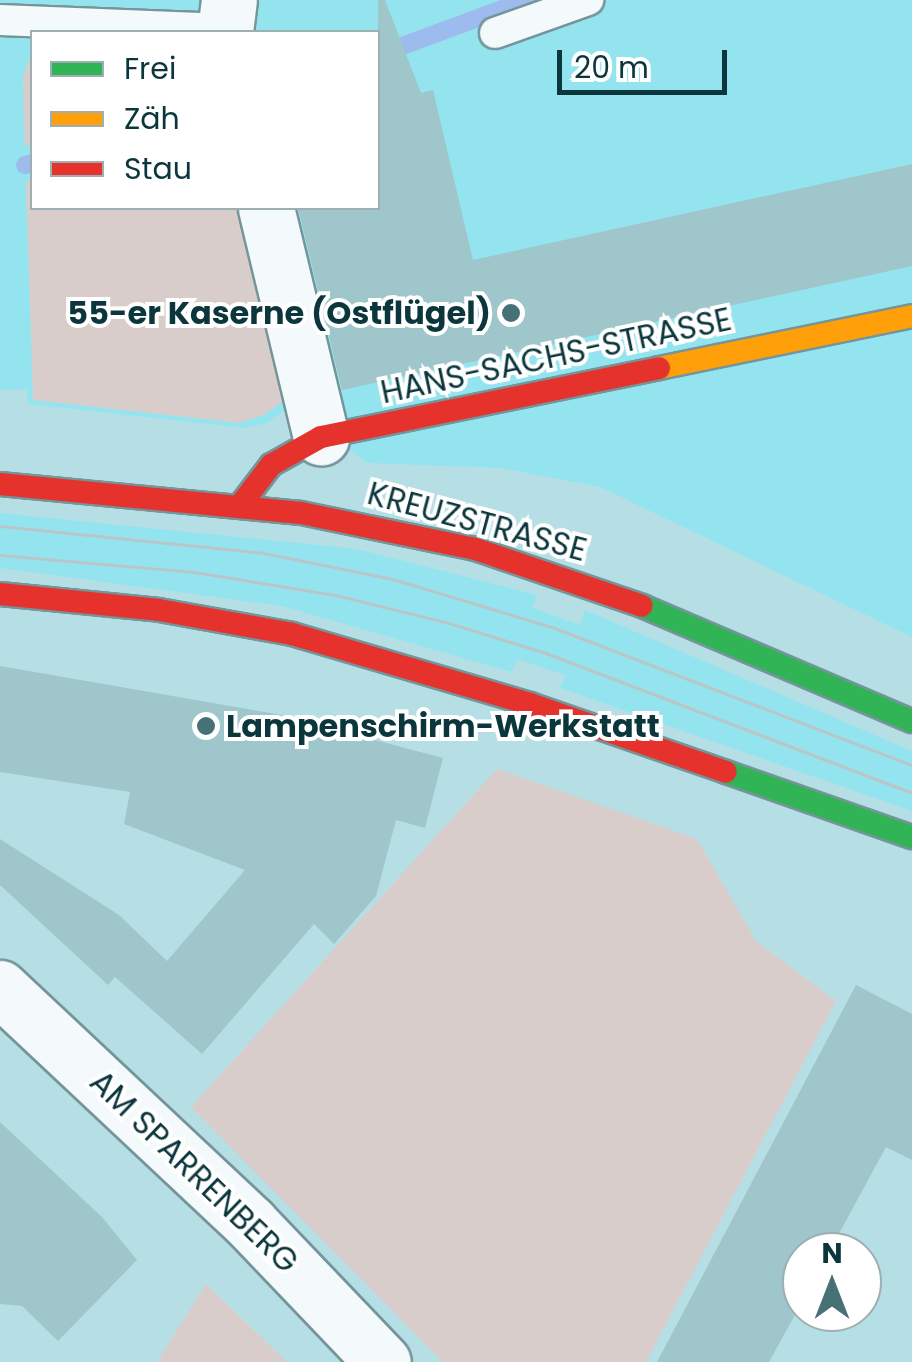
<!DOCTYPE html>
<html>
<head>
<meta charset="utf-8">
<style>
	body { margin:0 }
	#map { position:relative; width:912px; height:1362px; overflow:hidden; background:#b6dfe5; font-family:Poppins,sans-serif }
	div>[style] { position:absolute }
	[style*='--x'] { left:calc(var(--x)*1px); top:calc(var(--y)*1px); width:calc(var(--w)*1px); rotate:calc(var(--a)*1deg) }
	.built>* { inset:0; background:#94e4f0 }
	.green>* { inset:0; background:#d9cdcb }
	.stream>* { height:18px; margin:-9px; padding:0 9px; transform-origin:9px; border-radius:9px; background:#9dbbed }
	.building>* { inset:0; background:#9ec6cb }
	.roads { filter:drop-shadow(2px 0 #74959a) drop-shadow(-2px 0 #74959a) drop-shadow(0 2px #74959a) drop-shadow(0 -2px #74959a) }
	.lane>* { height:30px; margin:-15px; padding:0 15px; transform-origin:15px; border-radius:15px; background:#f4fafb }
	.street>* { height:55px; margin:-27.5px; padding:0 27.5px; transform-origin:27.5px; border-radius:27.5px; background:#f4fafb }
	.fast>* { height:22px; margin:-11px; padding:0 11px; transform-origin:11px; border-radius:11px; background:#30b455 }
	.slow>* { height:22px; margin:-11px; padding:0 11px; transform-origin:11px; border-radius:11px; background:#ff9f0a }
	.jam>* { height:22px; margin:-11px; padding:0 11px; transform-origin:11px; border-radius:11px; background:#e5322d }
	.tram>* { height:2.5px; margin:-1.25px; padding:0 1.25px; transform-origin:1.25px; border-radius:1.25px; background:#b9c6c8 }
	.dots>* { width:28px; height:28px; translate:-50% -50%; box-sizing:border-box; border:5px solid #fff; border-radius:50% }
	span { translate:-50% -50%; white-space:nowrap; text-align:center; line-height:1.15; -webkit-text-stroke:8px #fff; paint-order:stroke }
	.poi-label { font-size:32px; color:#0a363c; font-weight:700 }
	.right { translate:-100% -50%; text-align:right }
	.left { translate:0 -50%; text-align:left }
	.street-label { font-size:32px; color:#0a363c }
	.legend { position:absolute; left:30px; top:30px; width:350px; height:180px; box-sizing:border-box; background:#fff; border:2px solid #9dafb1; margin:0; padding:12px 18px; list-style:none; font-size:30px; color:#0a363c }
	.legend li { display:flex; align-items:center; gap:20px; height:50px }
	.legend b { width:50px; border:2px solid #9dafb1 }
	.north { position:absolute; left:782px; top:1232px; width:100px; height:100px; box-sizing:border-box; background:#fff; border:2px solid #9dafb1; border-radius:50%; rotate:0deg; font-size:28px; font-weight:700; line-height:40px; text-align:center; color:#0a363c }
	.north::after { content:''; display:block; margin:auto; width:35px; height:45px; background:#467177; clip-path:polygon(50% 0,100% 100%,50% 72%,0 100%) }
	.scale { position:absolute; left:557px; top:50px; width:170px; height:45px; box-sizing:border-box; border:5px solid #0a363c; border-top:0; padding-left:12px; font-size:30px; line-height:35px; white-space:nowrap; color:#0a363c; -webkit-text-stroke:8px #fff; paint-order:stroke }
</style>
</head>
<body>
<div id="map">
	<div class="built">
		<div style="clip-path:polygon(evenodd,0 0,912px 0,912px 637px,600px 487px,501px 468px,367px 463px,292px 405px,267px 423px,245px 428px,28px 404px,27px 389px,0 390px,0 0,32px 32px,378px 32px,378px 208px,32px 208px,32px 32px)"></div>
		<div style="clip-path:polygon(0 513px,357px 549px,537px 595px,533px 608px,580px 625px,585px 610px,912px 751px,912px 811px,560px 688px,565px 675px,517px 659px,512px 672px,282px 606px,0 568px)"></div>
	</div>
	<div class="green">
		<div style="clip-path:polygon(32px 51px,32px 144px,25px 146px,23px 78px)"></div>
		<div style="clip-path:polygon(32px 180px,32px 208px,243px 208px,291px 395px,264px 415px,239px 423px,33px 400px,26px 181px)"></div>
		<div style="clip-path:polygon(497px 769px,697px 839px,756px 941px,836px 1001px,646px 1362px,443px 1362px,191px 1107px)"></div>
		<div style="clip-path:polygon(206px 1284px,287px 1362px,157px 1362px)"></div>
	</div>
	<div class="stream">
		<div style="--x:378;--y:55;--w:159;--a:-20.3"></div>
		<div style="--x:25;--y:165;--w:7;--a:-16"></div>
	</div>
	<div class="building">
		<div style="clip-path:polygon(378px 0,385px 0,421px 93px,433px 90px,473px 260px,912px 164px,912px 266px,342px 390px,298px 208px,378px 208px)"></div>
		<div style="clip-path:polygon(0 666px,276px 714px,443px 758px,425px 828px,396px 820px,376px 896px,334px 944px,314px 924px,202px 1054px,115px 977px,108px 985px,0 885px,0 839px,119px 915px,167px 961px,245px 870px,124px 824px,130px 792px,0 772px)"></div>
		<div style="clip-path:polygon(856px 985px,912px 1014px,912px 1160px,886px 1147px,829px 1252px,802px 1252px,802px 1302px,769px 1362px,657px 1362px)"></div>
		<div style="clip-path:polygon(0 1122px,102px 1217px,137px 1260px,58px 1341px,22px 1306px,0 1304px)"></div>
	</div>
	<div class="roads">
		<div class="lane">
			<div style="--x:0;--y:20;--w:225;--a:2.3"></div>
			<div style="--x:495;--y:33;--w:99;--a:-19.5"></div>
		</div>
		<div class="street">
			<div style="--x:225;--y:32;--w:32;--a:-83"></div>
			<div style="--x:266;--y:208;--w:236;--a:76.5"></div>
			<div style="--x:0;--y:988;--w:343;--a:43.2"></div>
			<div style="--x:250;--y:1223;--w:192;--a:46.3"></div>
		</div>
		<div class="fast">
			<div style="--x:642;--y:606;--w:293;--a:23.1"></div>
			<div style="--x:726;--y:772;--w:197;--a:19.3"></div>
		</div>
		<div class="slow">
			<div style="--x:659;--y:368;--w:258;--a:-11.6"></div>
		</div>
		<div class="jam">
			<div style="--x:0;--y:484;--w:302;--a:5.5"></div>
			<div style="--x:301;--y:513;--w:178;--a:11.7"></div>
			<div style="--x:475;--y:549;--w:176;--a:18.8"></div>
			<div style="--x:239;--y:507;--w:53;--a:-52.7"></div>
			<div style="--x:271;--y:465;--w:57;--a:-29.2"></div>
			<div style="--x:321;--y:437;--w:345;--a:-11.5"></div>
			<div style="--x:0;--y:594;--w:160;--a:5.7"></div>
			<div style="--x:159;--y:610;--w:135;--a:10.2"></div>
			<div style="--x:292;--y:634;--w:248;--a:16.4"></div>
			<div style="--x:530;--y:704;--w:207;--a:19.1"></div>
		</div>
	</div>
	<div class="tram">
		<div style="--x:0;--y:526;--w:265;--a:5.8"></div>
		<div style="--x:264;--y:553;--w:132;--a:11.4"></div>
		<div style="--x:393;--y:579;--w:169;--a:16.8"></div>
		<div style="--x:555;--y:628;--w:382;--a:21"></div>
		<div style="--x:0;--y:555;--w:196;--a:5"></div>
		<div style="--x:195;--y:572;--w:143;--a:9.3"></div>
		<div style="--x:336;--y:595;--w:116;--a:13.9"></div>
		<div style="--x:449;--y:623;--w:102;--a:17.2"></div>
		<div style="--x:546;--y:653;--w:392;--a:20.9"></div>
	</div>
	<div class="dots">
		<div style="left:511px;top:313px;background:#467177"></div>
		<div style="left:206px;top:726px;background:#467177"></div>
	</div>
	<div class="poi-label">
		<span class="right" style="left:491px;top:313px">55-er Kaserne (Ostflügel)</span>
		<span class="left" style="left:226px;top:726px">Lampenschirm-Werkstatt</span>
	</div>
	<div class="street-label">
		<span style="left:556px;top:356px;rotate:-12deg">HANS-SACHS-STRASSE</span>
		<span style="left:477px;top:522px;rotate:15deg">KREUZSTRASSE</span>
		<span style="left:194px;top:1172px;rotate:44deg">AM SPARRENBERG</span>
	</div>
	<ul class="legend">
	<li><b style="height:12px;background:#30b455"></b>Frei</li>
	<li><b style="height:12px;background:#ff9f0a"></b>Zäh</li>
	<li><b style="height:12px;background:#e5322d"></b>Stau</li>
	</ul>
	<div class="north">N</div>
	<div class="scale">20 m</div>
</div>
</body>
</html>
